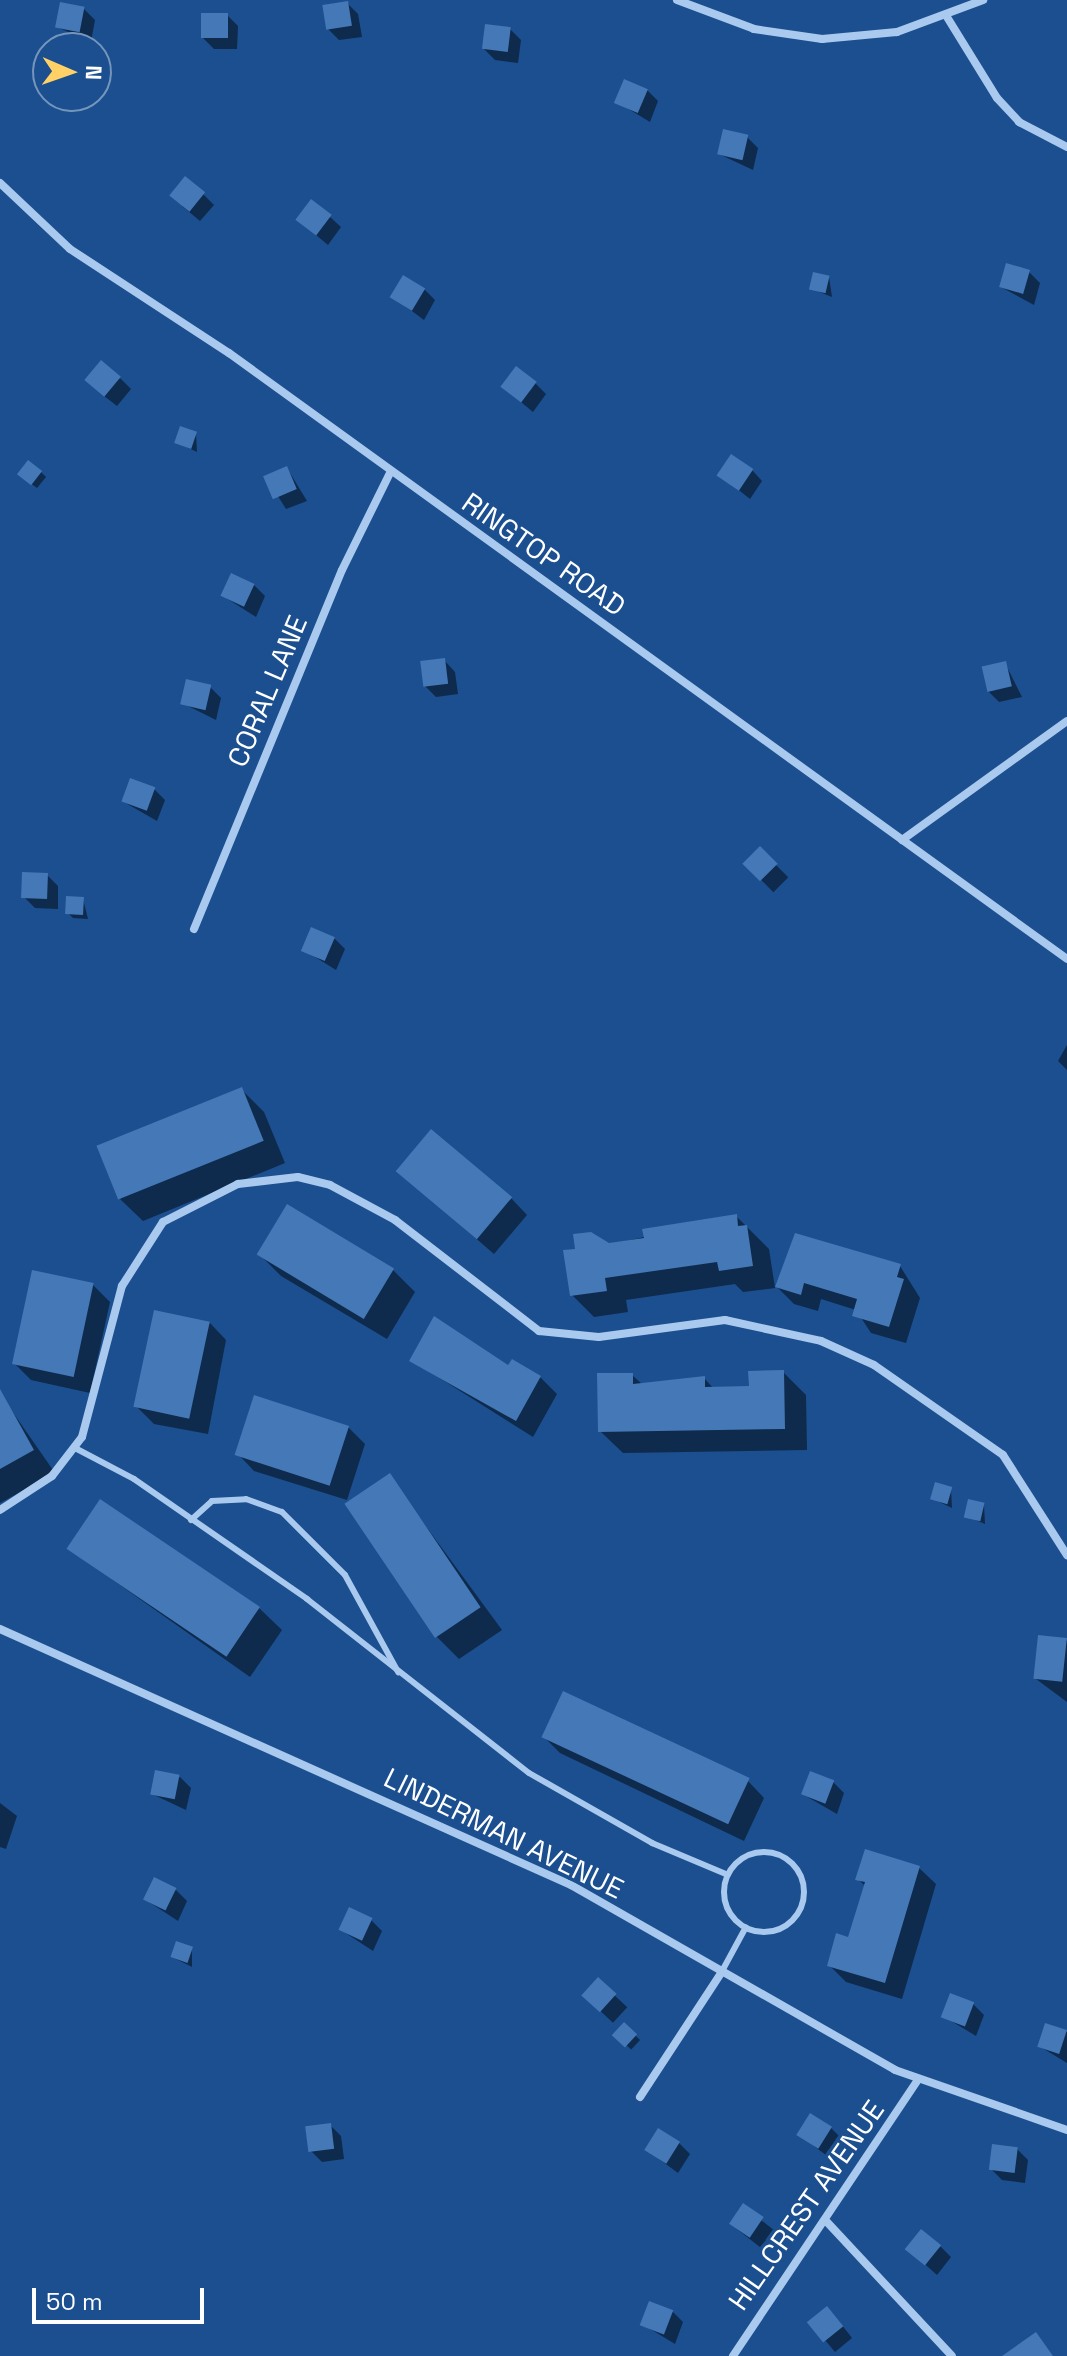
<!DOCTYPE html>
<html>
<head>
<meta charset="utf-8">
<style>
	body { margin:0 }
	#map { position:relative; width:1067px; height:2356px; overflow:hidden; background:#1b4f8f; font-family:"Space Grotesk",sans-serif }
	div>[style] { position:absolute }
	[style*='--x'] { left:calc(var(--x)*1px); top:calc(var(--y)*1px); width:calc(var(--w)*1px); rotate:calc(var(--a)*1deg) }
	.shadow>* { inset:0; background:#0007; transform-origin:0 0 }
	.building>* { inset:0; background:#4478b7; transform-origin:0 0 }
	.service>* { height:6px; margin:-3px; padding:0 3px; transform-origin:3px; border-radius:3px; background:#a9c9ee }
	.service>.ring { margin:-3px; padding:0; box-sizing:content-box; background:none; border:6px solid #a9c9ee; border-radius:50% }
	.minor>* { height:8px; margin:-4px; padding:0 4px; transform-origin:4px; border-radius:4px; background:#a9c9ee }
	span { translate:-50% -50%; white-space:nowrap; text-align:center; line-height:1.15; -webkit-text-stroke:7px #1b4f8f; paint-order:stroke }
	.street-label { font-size:28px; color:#fff }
	.north { position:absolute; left:32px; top:32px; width:80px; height:80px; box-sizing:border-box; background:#1b4f8f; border:2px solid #7695bc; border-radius:50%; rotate:92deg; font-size:22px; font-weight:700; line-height:32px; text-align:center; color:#fff }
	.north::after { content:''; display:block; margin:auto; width:28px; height:36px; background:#ffd166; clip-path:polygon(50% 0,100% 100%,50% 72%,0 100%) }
	.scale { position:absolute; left:32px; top:2288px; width:172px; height:36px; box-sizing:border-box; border:4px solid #fff; border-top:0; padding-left:10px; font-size:24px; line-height:28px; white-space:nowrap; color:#fff; -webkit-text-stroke:6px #1b4f8f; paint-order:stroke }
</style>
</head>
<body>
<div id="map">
	<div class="shadow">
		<div style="clip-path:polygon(347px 3px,358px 14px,362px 37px,339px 40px,328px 29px)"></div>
		<div style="clip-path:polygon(84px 9px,95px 20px,91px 42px,57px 27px)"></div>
		<div style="clip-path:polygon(227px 15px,238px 26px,237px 49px,214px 49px,203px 38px)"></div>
		<div style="clip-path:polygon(510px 29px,521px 40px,518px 63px,495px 60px,484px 49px)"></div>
		<div style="clip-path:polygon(647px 90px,658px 101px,650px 122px,617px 102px)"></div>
		<div style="clip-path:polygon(747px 137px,758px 148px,753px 170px,719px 154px)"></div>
		<div style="clip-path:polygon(203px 194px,214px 205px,200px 221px,182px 206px)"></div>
		<div style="clip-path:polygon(330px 217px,341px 227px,328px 245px,298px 220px)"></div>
		<div style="clip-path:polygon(1029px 272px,1040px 283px,1034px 305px,1001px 287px)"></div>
		<div style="clip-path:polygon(829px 277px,832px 297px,812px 289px)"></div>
		<div style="clip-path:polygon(424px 289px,435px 300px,424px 320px,393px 297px)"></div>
		<div style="clip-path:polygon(120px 378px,131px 389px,117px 406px,99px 392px)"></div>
		<div style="clip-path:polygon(535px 383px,546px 394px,533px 412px,503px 387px)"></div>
		<div style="clip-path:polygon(196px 433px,197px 452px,178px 443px)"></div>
		<div style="clip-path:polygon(287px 468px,307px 501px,286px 509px,266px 477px)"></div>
		<div style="clip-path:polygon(752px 470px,762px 481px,750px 499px,720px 475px)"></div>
		<div style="clip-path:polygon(41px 472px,46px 477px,37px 488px,25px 479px)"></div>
		<div style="clip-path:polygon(254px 585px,265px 596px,256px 617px,223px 596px)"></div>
		<div style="clip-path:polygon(444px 660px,455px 672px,458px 694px,436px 697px,425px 686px)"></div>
		<div style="clip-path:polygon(1005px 663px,1022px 697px,999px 702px,988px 691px)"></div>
		<div style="clip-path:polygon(210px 687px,221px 698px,216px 720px,182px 703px)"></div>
		<div style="clip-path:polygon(154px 789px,165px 800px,157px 821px,124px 802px)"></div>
		<div style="left:760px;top:849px;width:40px;height:21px;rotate:45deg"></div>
		<div style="clip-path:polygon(47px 875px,58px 886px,58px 909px,35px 908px,24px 897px)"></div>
		<div style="clip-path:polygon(83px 899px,88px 919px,73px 918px,68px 913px)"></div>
		<div style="clip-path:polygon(334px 938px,345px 949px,336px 970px,304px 950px)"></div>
		<div style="clip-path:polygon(1067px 1045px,1067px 1070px,1058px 1061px)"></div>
		<div style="clip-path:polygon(242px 1090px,264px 1112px,285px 1163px,143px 1221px,120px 1199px)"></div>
		<div style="clip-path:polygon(398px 1171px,511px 1198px,527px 1215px,494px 1254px)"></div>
		<div style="clip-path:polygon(736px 1216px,769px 1249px,775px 1288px,743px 1292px,735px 1284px,626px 1300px,628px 1312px,594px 1317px,572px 1295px,609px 1245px)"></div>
		<div style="clip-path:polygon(259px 1254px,393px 1270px,415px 1292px,387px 1339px,281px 1276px)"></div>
		<div style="clip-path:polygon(900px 1266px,920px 1298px,906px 1343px,871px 1333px,856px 1310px,821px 1299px,818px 1311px,794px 1304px,777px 1287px)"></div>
		<div style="clip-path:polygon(93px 1285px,110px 1302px,90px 1393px,31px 1380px,14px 1363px)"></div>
		<div style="clip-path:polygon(210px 1323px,226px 1340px,208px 1434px,154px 1424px,137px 1407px)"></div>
		<div style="clip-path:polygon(411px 1360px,509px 1368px,540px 1377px,557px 1394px,533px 1437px)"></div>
		<div style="clip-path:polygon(783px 1372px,806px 1395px,807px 1450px,623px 1453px,600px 1431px,632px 1375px,643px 1385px,704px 1378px,714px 1389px,751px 1388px)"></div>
		<div style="clip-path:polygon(5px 1401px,55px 1473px,0 1503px,0 1404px)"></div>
		<div style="clip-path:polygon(348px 1427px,365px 1444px,347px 1500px,254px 1471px,238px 1454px)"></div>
		<div style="clip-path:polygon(389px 1476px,502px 1630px,459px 1659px,437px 1637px)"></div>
		<div style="clip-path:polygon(951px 1489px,952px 1508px,933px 1499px)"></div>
		<div style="clip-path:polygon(984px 1505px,985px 1524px,966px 1516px)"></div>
		<div style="clip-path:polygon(69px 1549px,259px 1608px,282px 1630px,250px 1677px)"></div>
		<div style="clip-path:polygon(1067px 1640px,1067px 1702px,1036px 1679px)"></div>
		<div style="clip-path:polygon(543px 1736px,748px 1781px,764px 1798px,744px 1841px,560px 1753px)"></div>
		<div style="clip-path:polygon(180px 1777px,191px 1788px,186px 1810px,152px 1794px)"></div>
		<div style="clip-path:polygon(833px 1782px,844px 1793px,837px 1814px,804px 1795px)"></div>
		<div style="clip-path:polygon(0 1803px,17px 1816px,6px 1849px,0 1847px)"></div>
		<div style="clip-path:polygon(919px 1868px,936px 1884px,902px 1999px,846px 1982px,829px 1965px,850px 1940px,866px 1887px,858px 1879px)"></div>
		<div style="clip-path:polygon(176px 1890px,187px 1901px,178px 1921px,146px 1900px)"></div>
		<div style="clip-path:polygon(371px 1920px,382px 1931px,373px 1951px,341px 1930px)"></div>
		<div style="clip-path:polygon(192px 1948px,192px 1967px,172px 1957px)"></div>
		<div style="left:598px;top:1980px;width:40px;height:21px;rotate:43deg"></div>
		<div style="clip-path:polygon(973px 2004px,984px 2015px,976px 2036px,943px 2016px)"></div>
		<div style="left:624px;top:2025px;width:22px;height:13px;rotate:43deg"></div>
		<div style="clip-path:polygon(1046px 2025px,1067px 2032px,1067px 2063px,1039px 2046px)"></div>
		<div style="clip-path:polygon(330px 2125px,341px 2136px,344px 2159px,322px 2162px,311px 2151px)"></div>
		<div style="clip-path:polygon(831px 2128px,842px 2139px,830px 2158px,799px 2135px)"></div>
		<div style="clip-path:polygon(679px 2143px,690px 2154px,678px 2173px,647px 2150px)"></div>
		<div style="clip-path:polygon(1017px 2149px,1028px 2160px,1025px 2183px,1002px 2180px,991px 2169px)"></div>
		<div style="left:743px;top:2206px;width:39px;height:22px;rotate:38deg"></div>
		<div style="clip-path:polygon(940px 2246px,951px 2257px,937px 2275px,908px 2249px)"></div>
		<div style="clip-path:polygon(672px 2311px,683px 2322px,675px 2344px,642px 2324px)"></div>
		<div style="clip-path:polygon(838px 2320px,852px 2338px,835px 2352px,810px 2322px)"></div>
	</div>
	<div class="building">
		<div style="left:348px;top:1px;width:25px;height:26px;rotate:81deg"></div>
		<div style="left:60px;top:2px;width:25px;height:26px;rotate:11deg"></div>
		<div style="left:201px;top:13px;width:27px;height:25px"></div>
		<div style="left:485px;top:24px;width:26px;height:25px;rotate:7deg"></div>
		<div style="left:624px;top:79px;width:26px;height:26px;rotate:23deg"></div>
		<div style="left:723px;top:129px;width:26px;height:26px;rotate:13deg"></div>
		<div style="left:185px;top:176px;width:26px;height:25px;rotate:39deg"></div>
		<div style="left:311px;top:199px;width:26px;height:26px;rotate:37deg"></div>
		<div style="left:1006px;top:263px;width:25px;height:25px;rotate:16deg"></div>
		<div style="left:813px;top:272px;width:17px;height:18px;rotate:13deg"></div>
		<div style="left:403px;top:275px;width:26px;height:26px;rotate:31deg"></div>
		<div style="left:101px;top:360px;width:26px;height:26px;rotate:40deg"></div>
		<div style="left:516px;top:366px;width:26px;height:26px;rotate:37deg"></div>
		<div style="left:180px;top:426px;width:18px;height:18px;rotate:19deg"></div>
		<div style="left:731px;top:454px;width:27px;height:26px;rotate:34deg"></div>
		<div style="left:28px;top:460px;width:18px;height:18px;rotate:38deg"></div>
		<div style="left:287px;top:466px;width:25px;height:26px;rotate:67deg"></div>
		<div style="left:231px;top:573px;width:26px;height:25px;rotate:25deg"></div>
		<div style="left:445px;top:658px;width:26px;height:25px;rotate:83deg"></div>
		<div style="left:1006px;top:661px;width:26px;height:25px;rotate:77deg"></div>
		<div style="left:186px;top:679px;width:26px;height:26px;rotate:13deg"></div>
		<div style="left:130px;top:778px;width:27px;height:25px;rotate:20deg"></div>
		<div style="left:760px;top:846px;width:25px;height:25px;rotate:45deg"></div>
		<div style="left:22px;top:872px;width:26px;height:26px;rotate:2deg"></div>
		<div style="left:66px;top:896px;width:18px;height:18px;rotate:3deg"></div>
		<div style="left:311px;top:927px;width:26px;height:26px;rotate:23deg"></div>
		<div style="left:242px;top:1087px;width:58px;height:157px;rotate:68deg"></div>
		<div style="left:431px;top:1129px;width:106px;height:55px;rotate:40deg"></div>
		<div style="left:287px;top:1204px;width:125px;height:59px;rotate:31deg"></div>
		<div style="clip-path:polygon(737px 1214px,738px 1226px,747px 1225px,753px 1266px,719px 1271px,717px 1262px,605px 1278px,607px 1291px,570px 1296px,563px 1250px,575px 1249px,573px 1234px,591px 1232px,609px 1243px,644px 1238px,642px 1229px)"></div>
		<div style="clip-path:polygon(795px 1233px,901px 1264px,897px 1277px,904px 1279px,889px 1327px,852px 1316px,857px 1299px,804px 1283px,801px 1295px,775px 1287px)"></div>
		<div style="left:32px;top:1270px;width:63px;height:96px;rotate:12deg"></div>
		<div style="left:154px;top:1310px;width:57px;height:99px;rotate:12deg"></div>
		<div style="clip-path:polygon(434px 1316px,508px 1365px,512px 1359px,541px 1376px,516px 1421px,409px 1361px)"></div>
		<div style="clip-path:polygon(784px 1370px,785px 1429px,598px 1432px,597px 1373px,633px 1373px,633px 1384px,705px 1376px,705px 1387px,749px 1386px,748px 1371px)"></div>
		<div style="clip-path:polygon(0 1389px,34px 1450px,0 1469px)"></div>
		<div style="left:254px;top:1395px;width:100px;height:63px;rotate:18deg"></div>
		<div style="left:390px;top:1473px;width:162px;height:55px;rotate:56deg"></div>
		<div style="left:935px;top:1482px;width:18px;height:18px;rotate:16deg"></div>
		<div style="left:100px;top:1499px;width:193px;height:60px;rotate:34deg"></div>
		<div style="left:968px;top:1499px;width:17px;height:19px;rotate:13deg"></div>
		<div style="left:1038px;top:1635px;width:29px;height:44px;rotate:6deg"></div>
		<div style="left:563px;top:1691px;width:206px;height:51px;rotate:25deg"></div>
		<div style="left:155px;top:1770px;width:25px;height:25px;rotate:11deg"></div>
		<div style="left:810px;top:1771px;width:26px;height:25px;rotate:21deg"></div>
		<div style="clip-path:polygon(865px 1849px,920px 1866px,885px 1983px,827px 1966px,836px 1933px,848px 1937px,865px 1882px,855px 1880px)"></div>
		<div style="left:154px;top:1877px;width:25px;height:25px;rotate:26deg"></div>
		<div style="left:349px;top:1907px;width:26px;height:25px;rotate:25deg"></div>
		<div style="left:176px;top:1941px;width:18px;height:17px;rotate:19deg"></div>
		<div style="left:598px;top:1977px;width:25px;height:25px;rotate:42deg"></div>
		<div style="left:950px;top:1993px;width:26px;height:26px;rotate:21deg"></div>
		<div style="left:624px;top:2022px;width:18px;height:18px;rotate:43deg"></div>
		<div style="left:1045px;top:2023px;width:23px;height:25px;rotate:18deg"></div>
		<div style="left:810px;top:2113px;width:26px;height:26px;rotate:32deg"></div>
		<div style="left:331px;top:2123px;width:26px;height:26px;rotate:83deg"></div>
		<div style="left:658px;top:2128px;width:26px;height:26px;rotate:32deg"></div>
		<div style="left:992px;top:2144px;width:26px;height:26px;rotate:7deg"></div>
		<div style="left:743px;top:2203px;width:25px;height:25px;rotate:34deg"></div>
		<div style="left:921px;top:2229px;width:26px;height:26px;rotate:39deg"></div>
		<div style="left:649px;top:2301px;width:26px;height:26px;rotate:21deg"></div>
		<div style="left:827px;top:2306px;width:26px;height:26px;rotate:51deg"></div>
		<div style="clip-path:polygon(1036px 2332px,1053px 2356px,1002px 2356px)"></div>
	</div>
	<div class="service">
		<div style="--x:75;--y:1448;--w:67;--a:27.7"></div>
		<div style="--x:134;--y:1479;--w:211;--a:34.7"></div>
		<div style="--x:307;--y:1599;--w:282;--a:38.1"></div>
		<div style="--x:529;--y:1773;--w:142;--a:29.6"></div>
		<div style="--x:652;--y:1843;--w:82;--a:22.8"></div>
		<div style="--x:191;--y:1520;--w:28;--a:-42"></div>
		<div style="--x:212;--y:1501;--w:34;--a:-3"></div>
		<div style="--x:246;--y:1499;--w:38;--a:20"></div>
		<div style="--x:282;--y:1512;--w:89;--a:45"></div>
		<div style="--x:345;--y:1575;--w:111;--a:61.3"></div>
		<div class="ring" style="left:724px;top:1852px;width:74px;height:74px"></div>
		<div style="--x:721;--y:1973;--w:52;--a:-61.5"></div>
	</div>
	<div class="minor">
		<div style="--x:677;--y:0;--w:82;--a:20.6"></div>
		<div style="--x:754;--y:29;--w:69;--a:8.4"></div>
		<div style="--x:822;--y:39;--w:75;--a:-5.3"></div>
		<div style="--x:897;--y:32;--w:92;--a:-20.4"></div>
		<div style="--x:947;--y:17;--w:95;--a:58.3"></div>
		<div style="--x:997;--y:98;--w:33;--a:47"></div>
		<div style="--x:1019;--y:122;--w:54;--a:27.5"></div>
		<div style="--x:0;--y:183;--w:96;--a:43.3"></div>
		<div style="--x:70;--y:249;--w:190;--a:33.2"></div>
		<div style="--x:229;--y:353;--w:1034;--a:35.87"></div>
		<div style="--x:902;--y:840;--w:203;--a:-35.8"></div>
		<div style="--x:194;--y:929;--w:388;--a:-67.6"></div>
		<div style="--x:342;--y:570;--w:108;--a:-63.7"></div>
		<div style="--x:0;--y:1510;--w:62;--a:-33.2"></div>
		<div style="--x:52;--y:1476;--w:49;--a:-52.4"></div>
		<div style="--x:82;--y:1437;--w:156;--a:-75.2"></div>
		<div style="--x:122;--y:1286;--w:76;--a:-57.4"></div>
		<div style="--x:163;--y:1222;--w:84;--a:-26.9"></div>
		<div style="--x:238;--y:1184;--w:60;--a:-6.7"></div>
		<div style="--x:298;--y:1177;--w:33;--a:14"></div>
		<div style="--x:330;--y:1185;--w:74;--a:28.3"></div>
		<div style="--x:395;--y:1220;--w:182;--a:37.6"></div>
		<div style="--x:539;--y:1331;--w:60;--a:5.7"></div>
		<div style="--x:599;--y:1337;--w:127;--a:-7.7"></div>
		<div style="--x:725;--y:1320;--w:98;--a:12.3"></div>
		<div style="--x:821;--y:1341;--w:58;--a:24.4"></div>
		<div style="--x:874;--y:1365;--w:157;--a:34.9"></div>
		<div style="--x:1003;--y:1455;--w:119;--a:57.4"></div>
		<div style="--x:0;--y:1629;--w:626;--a:24.15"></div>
		<div style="--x:571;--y:1885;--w:373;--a:29.7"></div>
		<div style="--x:895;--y:2070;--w:182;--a:19.2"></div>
		<div style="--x:640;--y:2097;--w:148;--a:-56.8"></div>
		<div style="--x:827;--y:2222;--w:183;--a:47"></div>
		<div style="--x:733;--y:2356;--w:332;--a:-56.2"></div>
	</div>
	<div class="street-label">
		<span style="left:544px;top:554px;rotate:35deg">RINGTOP ROAD</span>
		<span style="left:267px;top:691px;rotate:-67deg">CORAL LANE</span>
		<span style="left:504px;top:1833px;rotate:26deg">LINDERMAN AVENUE</span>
		<span style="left:806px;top:2205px;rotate:-55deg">HILLCREST AVENUE</span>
	</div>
	<div class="north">N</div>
	<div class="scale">50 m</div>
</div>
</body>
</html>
